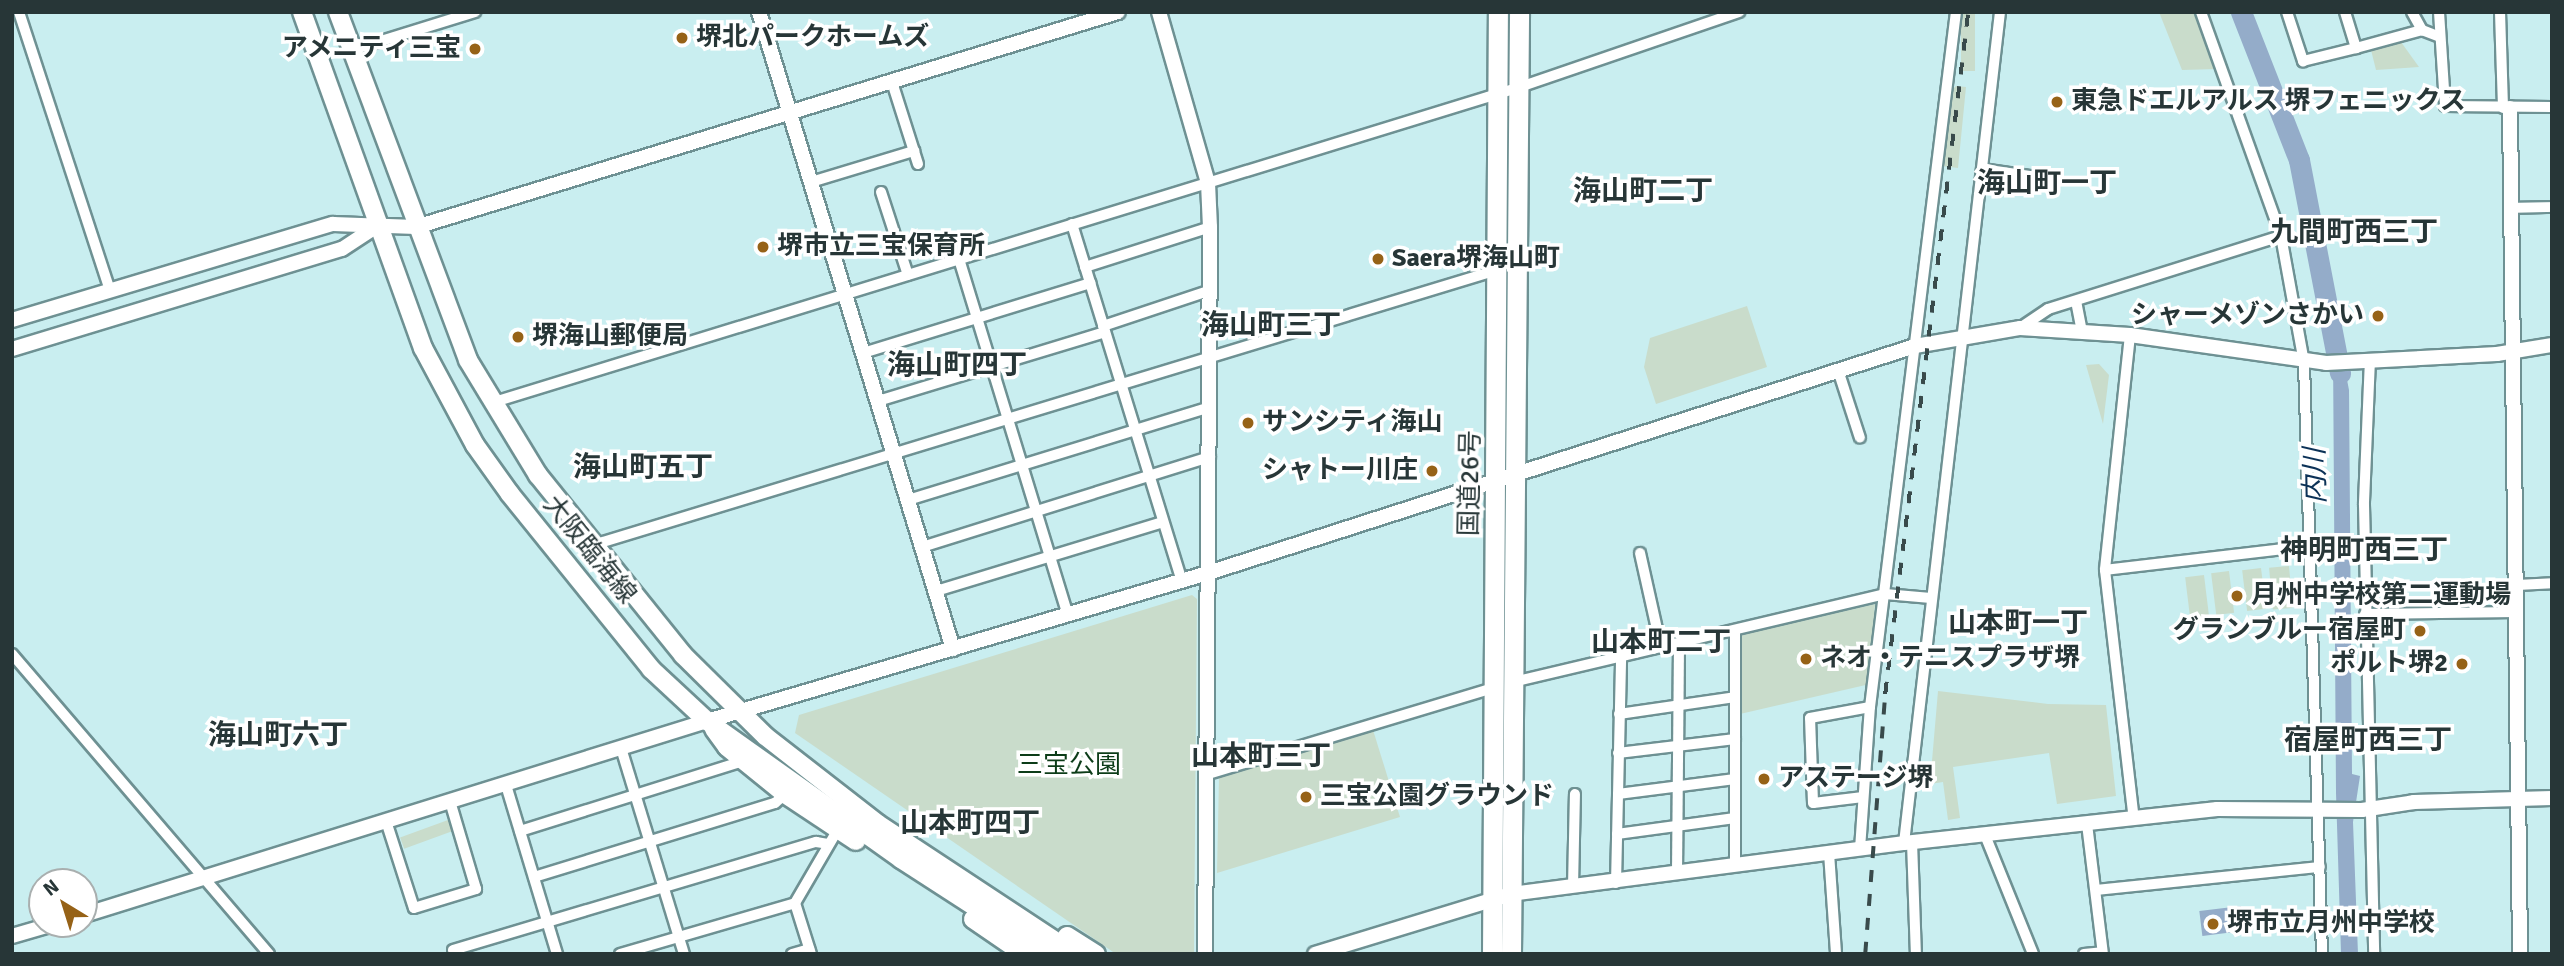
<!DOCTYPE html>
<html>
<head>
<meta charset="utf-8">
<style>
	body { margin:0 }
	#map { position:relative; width:2564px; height:966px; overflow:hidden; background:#c9eef0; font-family:Signika,"Noto Sans JP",sans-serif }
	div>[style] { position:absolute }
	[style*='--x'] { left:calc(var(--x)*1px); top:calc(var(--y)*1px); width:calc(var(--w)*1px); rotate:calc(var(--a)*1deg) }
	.green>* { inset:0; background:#c9dccb; transform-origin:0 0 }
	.water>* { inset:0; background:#94acc9; transform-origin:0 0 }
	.river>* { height:21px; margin:-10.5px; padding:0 10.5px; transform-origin:10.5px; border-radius:10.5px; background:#94acc9 }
	.roads { filter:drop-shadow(2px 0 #6e9193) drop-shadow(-2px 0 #6e9193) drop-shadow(0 2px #6e9193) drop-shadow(0 -2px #6e9193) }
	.minor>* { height:10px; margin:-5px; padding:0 5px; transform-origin:5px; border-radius:5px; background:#fff }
	.tertiary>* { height:14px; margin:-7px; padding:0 7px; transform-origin:7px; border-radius:7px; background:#fff }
	.primary>* { height:18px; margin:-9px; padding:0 9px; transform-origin:9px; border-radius:9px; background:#fff }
	.trunk>* { height:19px; margin:-9.5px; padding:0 9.5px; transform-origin:9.5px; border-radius:9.5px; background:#fff }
	.rail>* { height:3.5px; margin-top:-1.75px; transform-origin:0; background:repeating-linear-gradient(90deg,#394a4b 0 12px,transparent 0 24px) }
	.dots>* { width:19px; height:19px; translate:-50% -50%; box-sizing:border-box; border:4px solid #fff; border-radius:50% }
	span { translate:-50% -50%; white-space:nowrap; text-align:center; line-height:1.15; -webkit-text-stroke:7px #fff; paint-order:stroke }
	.poi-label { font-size:26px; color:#273637; font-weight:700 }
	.left { translate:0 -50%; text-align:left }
	.right { translate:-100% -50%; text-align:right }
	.street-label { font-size:26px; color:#273637 }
	.park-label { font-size:26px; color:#0c3c18 }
	.neighbourhood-label { font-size:28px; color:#273637; font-weight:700 }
	.water-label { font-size:28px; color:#0c3257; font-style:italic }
	.frame { position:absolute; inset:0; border:14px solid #273637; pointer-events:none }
	.north { position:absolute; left:28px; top:868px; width:70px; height:70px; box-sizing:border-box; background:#fff; border:2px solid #a9afaf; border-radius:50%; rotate:322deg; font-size:19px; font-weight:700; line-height:28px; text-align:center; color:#273637 }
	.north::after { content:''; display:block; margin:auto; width:24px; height:32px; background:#966217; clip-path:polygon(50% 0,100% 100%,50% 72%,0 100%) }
</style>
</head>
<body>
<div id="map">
	<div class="green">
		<div style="left:1961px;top:12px;width:14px;height:59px"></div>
		<div style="clip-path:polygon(2159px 12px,2197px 12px,2217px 69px,2182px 70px)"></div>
		<div style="clip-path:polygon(2401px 42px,2419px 67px,2376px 70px,2371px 50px)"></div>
		<div style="clip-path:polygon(1956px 86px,1966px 87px,1958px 168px,1942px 166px,1952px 90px)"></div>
		<div style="clip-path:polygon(1747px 306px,1767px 367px,1656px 404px,1644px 367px,1650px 338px)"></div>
		<div style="clip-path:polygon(2099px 364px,2109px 375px,2103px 424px,2086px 365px)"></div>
		<div style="left:2289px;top:566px;width:42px;height:20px;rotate:85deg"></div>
		<div style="left:2261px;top:568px;width:41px;height:19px;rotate:83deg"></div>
		<div style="left:2229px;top:571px;width:42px;height:18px;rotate:83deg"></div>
		<div style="left:2204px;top:575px;width:41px;height:19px;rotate:83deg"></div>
		<div style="clip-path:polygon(1192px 595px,1197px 599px,1194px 954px,1116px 954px,795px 733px,799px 715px)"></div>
		<div style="clip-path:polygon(1875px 604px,1870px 684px,1740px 714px,1740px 635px)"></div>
		<div style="clip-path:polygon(1938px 691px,2048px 704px,2106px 705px,2116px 796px,2057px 804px,2049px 753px,1953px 767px,1960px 818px,1948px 820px,1943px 782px,1930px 784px)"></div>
		<div style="clip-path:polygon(1373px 730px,1400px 817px,1217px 873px,1219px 777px)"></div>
		<div style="left:448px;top:820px;width:12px;height:51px;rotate:70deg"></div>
	</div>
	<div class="water">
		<div style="clip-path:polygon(2340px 344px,2349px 390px,2352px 774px,2360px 776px,2353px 822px,2358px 954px,2341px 954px,2336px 793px,2333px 352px)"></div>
		<div style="left:2241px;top:906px;width:25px;height:42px;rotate:83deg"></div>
	</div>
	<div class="river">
		<div style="--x:2241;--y:12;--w:159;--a:68.6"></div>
		<div style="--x:2299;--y:160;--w:217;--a:79.1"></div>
	</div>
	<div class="roads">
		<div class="minor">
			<div style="--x:19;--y:12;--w:293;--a:71.9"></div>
			<div style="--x:2201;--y:12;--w:238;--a:70.3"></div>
			<div style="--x:2281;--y:236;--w:129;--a:79.7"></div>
			<div style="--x:2304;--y:363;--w:591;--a:88.26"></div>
			<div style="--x:2287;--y:12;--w:52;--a:71.9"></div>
			<div style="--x:2303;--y:61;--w:55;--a:-13.8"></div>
			<div style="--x:2345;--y:12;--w:38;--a:73"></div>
			<div style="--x:2356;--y:48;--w:68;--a:-15.3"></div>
			<div style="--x:2422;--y:30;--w:19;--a:21"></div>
			<div style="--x:2412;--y:12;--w:21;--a:61"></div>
			<div style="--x:2439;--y:12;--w:94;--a:86.3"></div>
			<div style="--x:2445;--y:106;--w:107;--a:0.5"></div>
			<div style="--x:2500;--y:12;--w:96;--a:88.2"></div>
			<div style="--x:352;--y:50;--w:129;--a:-17.2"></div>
			<div style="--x:892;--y:82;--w:86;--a:72.4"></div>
			<div style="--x:1982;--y:169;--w:62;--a:8.4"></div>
			<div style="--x:811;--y:182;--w:108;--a:-16.8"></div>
			<div style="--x:881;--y:192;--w:87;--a:72"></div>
			<div style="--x:2511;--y:208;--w:41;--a:-1.4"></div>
			<div style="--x:1072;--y:224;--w:374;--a:72.9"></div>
			<div style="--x:959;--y:259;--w:372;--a:73"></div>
			<div style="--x:1085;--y:267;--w:131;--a:-17.7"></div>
			<div style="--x:2076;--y:301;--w:33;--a:79"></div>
			<div style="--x:1103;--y:326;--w:114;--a:-18.4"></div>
			<div style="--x:2020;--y:328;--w:34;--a:-34"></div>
			<div style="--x:2048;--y:309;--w:244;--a:-17.4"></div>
			<div style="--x:2130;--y:335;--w:236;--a:96.1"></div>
			<div style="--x:2105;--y:570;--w:251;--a:83.4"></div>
			<div style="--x:863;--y:353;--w:238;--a:-17.1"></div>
			<div style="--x:2370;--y:359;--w:146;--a:92.4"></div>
			<div style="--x:2364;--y:505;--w:449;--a:88.7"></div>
			<div style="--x:1838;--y:370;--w:71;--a:72.1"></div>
			<div style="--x:878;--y:401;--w:237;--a:-16.9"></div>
			<div style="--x:491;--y:403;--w:1073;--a:-17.07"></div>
			<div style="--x:1517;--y:88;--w:235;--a:-18.9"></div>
			<div style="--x:908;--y:500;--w:317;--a:-17.1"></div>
			<div style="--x:593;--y:545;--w:945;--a:-16.92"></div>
			<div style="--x:922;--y:547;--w:302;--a:-17.4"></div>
			<div style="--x:1640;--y:553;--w:96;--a:77.4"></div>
			<div style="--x:2105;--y:570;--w:205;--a:-6.7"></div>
			<div style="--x:2517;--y:585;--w:35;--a:-3"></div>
			<div style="--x:936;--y:591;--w:237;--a:-16.9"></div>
			<div style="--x:2365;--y:614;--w:151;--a:-0.8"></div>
			<div style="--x:12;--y:654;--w:395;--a:49.4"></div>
			<div style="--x:1513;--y:682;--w:382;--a:-13.3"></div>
			<div style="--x:1885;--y:594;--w:46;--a:5"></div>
			<div style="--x:1619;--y:714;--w:117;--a:-8.3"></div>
			<div style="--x:621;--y:748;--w:215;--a:73"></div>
			<div style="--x:1618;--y:753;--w:118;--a:-6.8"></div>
			<div style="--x:1208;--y:774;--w:298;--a:-16.8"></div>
			<div style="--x:506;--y:785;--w:177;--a:73.2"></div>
			<div style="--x:1618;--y:794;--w:118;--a:-7.3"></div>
			<div style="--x:1863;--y:797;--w:50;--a:173.2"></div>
			<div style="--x:1813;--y:803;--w:85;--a:-92"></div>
			<div style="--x:1810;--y:718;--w:61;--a:-10.4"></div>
			<div style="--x:386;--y:821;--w:91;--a:72.2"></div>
			<div style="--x:414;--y:908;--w:65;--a:-17"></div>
			<div style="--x:476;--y:889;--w:92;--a:-106.5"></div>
			<div style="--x:2087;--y:824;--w:131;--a:83"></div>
			<div style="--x:520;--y:831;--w:234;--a:-17.4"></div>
			<div style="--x:1617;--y:834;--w:119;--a:-7.7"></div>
			<div style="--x:1985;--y:835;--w:128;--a:68"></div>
			<div style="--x:1912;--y:842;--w:112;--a:88"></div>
			<div style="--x:1904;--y:843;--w:837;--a:-83.41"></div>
			<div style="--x:1860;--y:849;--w:142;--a:-86"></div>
			<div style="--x:1870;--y:707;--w:700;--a:-82.95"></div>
			<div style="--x:1829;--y:853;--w:101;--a:86"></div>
			<div style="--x:1735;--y:866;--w:235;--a:-90"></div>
			<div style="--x:1677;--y:874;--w:231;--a:-89.5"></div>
			<div style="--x:534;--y:877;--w:252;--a:-17.1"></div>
			<div style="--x:775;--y:803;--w:13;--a:-42"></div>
			<div style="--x:1616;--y:883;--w:226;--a:-88.7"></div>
			<div style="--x:1573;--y:887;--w:93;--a:-88.8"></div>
			<div style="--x:2096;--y:890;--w:225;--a:-5.9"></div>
			<div style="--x:453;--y:950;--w:379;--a:-16.6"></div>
			<div style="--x:816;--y:842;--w:12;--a:9"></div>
			<div style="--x:620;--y:954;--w:182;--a:-16.2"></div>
			<div style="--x:792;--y:954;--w:18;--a:-16"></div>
			<div style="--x:811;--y:954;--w:53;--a:-107.4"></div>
			<div style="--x:795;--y:903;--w:86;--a:-59.8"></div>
			<div style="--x:2084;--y:954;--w:18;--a:-6"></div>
		</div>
		<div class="tertiary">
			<div style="--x:759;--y:12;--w:666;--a:73.06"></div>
			<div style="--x:1159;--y:12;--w:178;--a:74"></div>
			<div style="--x:1208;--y:183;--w:44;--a:87.4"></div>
			<div style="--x:1210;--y:227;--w:727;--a:90.39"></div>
			<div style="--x:2510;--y:108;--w:846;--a:89.32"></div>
			<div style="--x:12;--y:320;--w:335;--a:-16.7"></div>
			<div style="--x:333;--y:224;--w:83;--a:2.1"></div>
			<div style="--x:416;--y:227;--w:734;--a:-17.03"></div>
			<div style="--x:12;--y:349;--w:345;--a:-16.9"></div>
			<div style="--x:342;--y:249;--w:42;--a:-33.3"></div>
			<div style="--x:84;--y:915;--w:653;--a:-17.3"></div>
			<div style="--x:707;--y:721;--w:522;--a:-16.46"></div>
			<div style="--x:1208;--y:573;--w:743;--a:-17.8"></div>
			<div style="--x:1915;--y:346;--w:107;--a:-9.7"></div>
			<div style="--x:2020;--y:328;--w:110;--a:3.6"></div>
			<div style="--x:2130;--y:335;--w:198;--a:8.1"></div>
			<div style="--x:2326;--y:363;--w:171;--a:-3"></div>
			<div style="--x:2497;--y:354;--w:56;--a:-9.3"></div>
			<div style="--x:12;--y:936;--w:43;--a:-16.3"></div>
			<div style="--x:1315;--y:954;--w:205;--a:-17"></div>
			<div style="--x:1511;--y:894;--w:396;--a:-7.4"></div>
			<div style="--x:1904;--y:843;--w:315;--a:-6.2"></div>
			<div style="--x:2217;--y:809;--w:145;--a:0.4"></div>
			<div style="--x:2362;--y:810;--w:53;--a:-8.7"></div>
			<div style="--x:2414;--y:802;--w:138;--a:-1.7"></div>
		</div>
		<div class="primary">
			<div style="--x:302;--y:12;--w:357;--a:70.2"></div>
			<div style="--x:423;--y:348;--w:110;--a:61.8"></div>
			<div style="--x:475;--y:445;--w:60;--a:54.5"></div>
			<div style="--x:510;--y:494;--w:225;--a:51.1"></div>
			<div style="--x:651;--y:669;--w:76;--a:42.9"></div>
			<div style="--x:707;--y:721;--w:238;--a:35.4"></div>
			<div style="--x:901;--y:859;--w:175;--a:32.9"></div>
			<div style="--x:338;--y:12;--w:371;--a:69.5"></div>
			<div style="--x:468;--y:360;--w:135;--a:58.7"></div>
			<div style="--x:538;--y:475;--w:231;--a:51.1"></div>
			<div style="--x:683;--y:655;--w:115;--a:44.6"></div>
			<div style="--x:765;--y:736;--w:143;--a:37.9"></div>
			<div style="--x:878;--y:824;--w:236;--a:33.4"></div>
			<div style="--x:714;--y:729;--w:22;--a:54"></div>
			<div style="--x:727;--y:747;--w:75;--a:39"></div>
			<div style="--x:785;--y:794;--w:85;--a:33.5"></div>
			<div style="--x:973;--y:919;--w:62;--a:34.5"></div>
			<div style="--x:1067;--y:936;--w:34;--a:32"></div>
		</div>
		<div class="trunk">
			<div style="--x:1492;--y:954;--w:942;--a:-89.64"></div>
			<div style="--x:1511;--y:954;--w:942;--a:-89.51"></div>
		</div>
	</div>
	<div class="rail">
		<div style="--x:1865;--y:954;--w:261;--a:-85.6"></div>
		<div style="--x:1885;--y:694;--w:687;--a:-83.06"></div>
	</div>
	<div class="dots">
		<div style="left:682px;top:38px;background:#966217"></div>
		<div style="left:475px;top:49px;background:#966217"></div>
		<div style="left:2057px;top:102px;background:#966217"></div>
		<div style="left:763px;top:247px;background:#966217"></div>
		<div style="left:1378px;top:259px;background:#966217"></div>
		<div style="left:2378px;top:316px;background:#966217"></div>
		<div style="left:518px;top:337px;background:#966217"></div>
		<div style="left:1248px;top:423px;background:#966217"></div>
		<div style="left:1432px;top:471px;background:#966217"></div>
		<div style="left:2237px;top:596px;background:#966217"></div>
		<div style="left:2420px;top:631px;background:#966217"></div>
		<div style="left:1806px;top:659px;background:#966217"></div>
		<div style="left:2462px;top:664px;background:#966217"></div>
		<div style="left:1764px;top:779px;background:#966217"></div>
		<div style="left:1306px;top:797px;background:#966217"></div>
		<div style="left:2213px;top:924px;background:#966217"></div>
	</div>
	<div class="poi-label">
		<span class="left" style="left:696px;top:38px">堺北パークホームズ</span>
		<span class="right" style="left:461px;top:49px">アメニティ三宝</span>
		<span class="left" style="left:2071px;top:102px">東急ドエルアルス 堺フェニックス</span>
		<span class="left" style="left:777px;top:247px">堺市立三宝保育所</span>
		<span class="left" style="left:1392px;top:259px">Saera堺海山町</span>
		<span class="right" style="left:2364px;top:316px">シャーメゾンさかい</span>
		<span class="left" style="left:532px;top:337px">堺海山郵便局</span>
		<span class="left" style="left:1262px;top:423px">サンシティ海山</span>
		<span class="right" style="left:1418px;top:471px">シャトー川庄</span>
		<span class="left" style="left:2251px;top:596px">月州中学校第二運動場</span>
		<span class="right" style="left:2406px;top:631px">グランブルー宿屋町</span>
		<span class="left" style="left:1820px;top:659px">ネオ・テニスプラザ堺</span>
		<span class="right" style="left:2448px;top:664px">ポルト堺2</span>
		<span class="left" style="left:1778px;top:779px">アステージ堺</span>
		<span class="left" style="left:1320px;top:797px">三宝公園グラウンド</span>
		<span class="left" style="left:2227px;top:924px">堺市立月州中学校</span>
	</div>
	<div class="street-label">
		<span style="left:1471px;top:483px;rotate:-89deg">国道26号</span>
		<span style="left:589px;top:550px;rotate:51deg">大阪臨海線</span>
	</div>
	<div class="park-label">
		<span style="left:1069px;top:766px">三宝公園</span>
	</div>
	<div class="neighbourhood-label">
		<span style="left:2047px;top:183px">海山町一丁</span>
		<span style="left:1643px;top:191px">海山町二丁</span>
		<span style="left:2354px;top:232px">九間町西三丁</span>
		<span style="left:1271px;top:325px">海山町三丁</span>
		<span style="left:957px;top:365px">海山町四丁</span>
		<span style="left:643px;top:467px">海山町五丁</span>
		<span style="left:2364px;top:550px">神明町西三丁</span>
		<span style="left:2018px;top:623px">山本町一丁</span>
		<span style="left:1661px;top:642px">山本町二丁</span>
		<span style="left:278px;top:735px">海山町六丁</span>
		<span style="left:2368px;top:740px">宿屋町西三丁</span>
		<span style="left:1261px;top:756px">山本町三丁</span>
		<span style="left:970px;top:823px">山本町四丁</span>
	</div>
	<div class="water-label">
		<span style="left:2315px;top:476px;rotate:-91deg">内川</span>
	</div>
	<div class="frame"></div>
	<div class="north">N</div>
</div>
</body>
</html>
